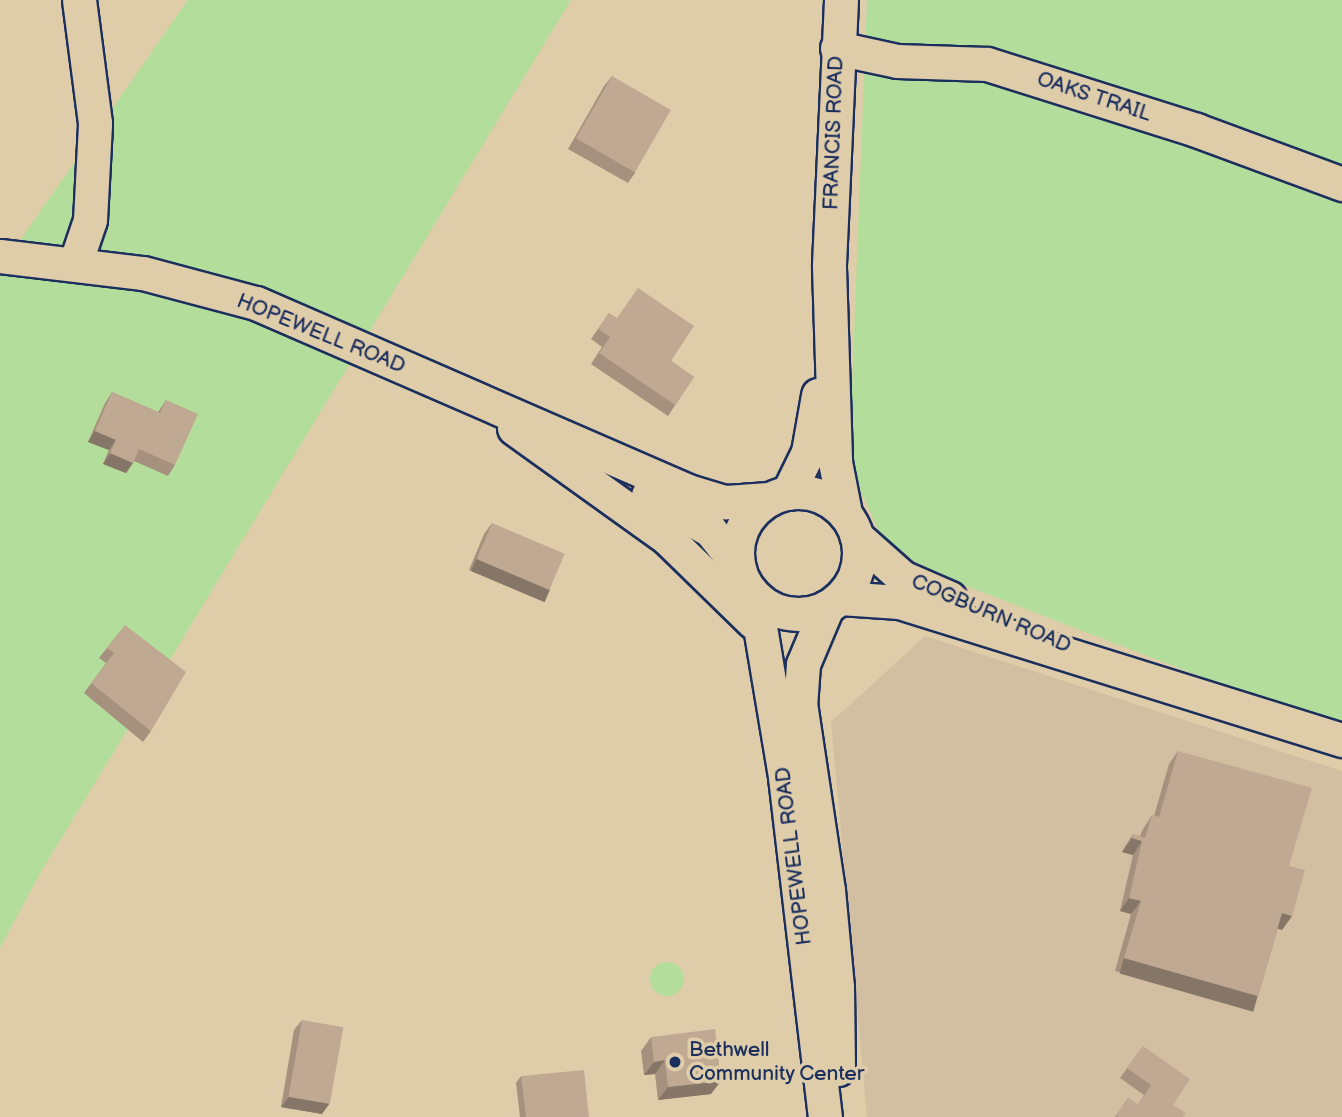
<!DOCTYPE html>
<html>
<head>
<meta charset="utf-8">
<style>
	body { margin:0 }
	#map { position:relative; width:1342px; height:1117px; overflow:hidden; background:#dfcdaa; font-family:"Balsamiq Sans",sans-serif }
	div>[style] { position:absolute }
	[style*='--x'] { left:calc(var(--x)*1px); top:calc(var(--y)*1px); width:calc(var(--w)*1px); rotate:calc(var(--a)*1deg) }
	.built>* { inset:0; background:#d2bfa2 }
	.green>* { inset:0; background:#b3dd9a }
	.round { border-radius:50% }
	.roads { filter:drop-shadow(2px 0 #1b2f5e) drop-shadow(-2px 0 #1b2f5e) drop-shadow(0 2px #1b2f5e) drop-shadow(0 -2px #1b2f5e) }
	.minor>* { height:33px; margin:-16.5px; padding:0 16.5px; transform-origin:16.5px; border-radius:16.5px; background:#dfcdaa }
	.minor>.ring { margin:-16.5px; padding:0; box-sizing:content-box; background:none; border:33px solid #dfcdaa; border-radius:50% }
	.wall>* { inset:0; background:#a5917e }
	.shaded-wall>* { inset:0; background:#867667; transform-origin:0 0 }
	.building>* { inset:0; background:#c0a993; transform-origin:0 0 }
	.dots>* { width:19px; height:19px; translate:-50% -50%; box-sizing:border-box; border:4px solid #dfcdaa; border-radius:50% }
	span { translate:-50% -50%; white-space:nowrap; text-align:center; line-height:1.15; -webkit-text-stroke:7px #dfcdaa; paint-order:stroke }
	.street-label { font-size:21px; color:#1b2f5e }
	.poi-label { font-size:21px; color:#1b2f5e }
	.left { translate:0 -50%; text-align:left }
</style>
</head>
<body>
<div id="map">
	<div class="built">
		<div style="clip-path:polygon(925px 636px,1342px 771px,1342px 1117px,867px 1117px,831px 722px)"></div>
	</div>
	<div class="green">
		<div style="clip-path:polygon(188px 0,571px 0,42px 870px,0 948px,0 269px)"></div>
		<div style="clip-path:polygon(867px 0,1342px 0,1342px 731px,930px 572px,882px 538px,849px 465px)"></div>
		<div class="round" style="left:650px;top:962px;width:34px;height:34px"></div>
	</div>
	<div class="roads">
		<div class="minor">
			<div style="--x:841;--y:0;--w:267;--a:92.6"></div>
			<div style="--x:829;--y:267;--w:195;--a:88.2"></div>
			<div style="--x:835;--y:462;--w:52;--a:78.9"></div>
			<div style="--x:837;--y:48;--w:61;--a:12.2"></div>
			<div style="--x:897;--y:61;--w:90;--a:1.9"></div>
			<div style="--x:987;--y:64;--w:219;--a:17.5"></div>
			<div style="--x:1196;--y:130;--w:156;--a:20.3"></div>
			<div style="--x:0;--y:256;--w:144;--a:6.8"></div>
			<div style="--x:143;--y:273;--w:117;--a:14.9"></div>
			<div style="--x:256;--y:303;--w:471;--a:23.5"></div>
			<div style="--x:688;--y:491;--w:39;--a:17"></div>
			<div style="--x:725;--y:502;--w:44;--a:-3.9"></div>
			<div style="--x:75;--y:264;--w:46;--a:-71.2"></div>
			<div style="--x:90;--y:220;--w:97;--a:-87"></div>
			<div style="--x:95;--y:123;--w:124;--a:-97.4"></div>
			<div style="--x:514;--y:428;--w:188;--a:35.7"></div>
			<div style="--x:667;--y:538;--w:120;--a:44.3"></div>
			<div class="ring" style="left:737px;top:492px;width:89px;height:89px"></div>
			<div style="--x:788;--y:493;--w:46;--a:-64"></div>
			<div style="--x:808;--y:452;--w:58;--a:-80"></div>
			<div style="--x:648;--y:495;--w:71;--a:29.4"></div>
			<div style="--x:710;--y:530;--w:45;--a:51.3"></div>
			<div style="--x:857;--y:537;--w:60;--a:41.6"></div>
			<div style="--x:902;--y:577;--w:52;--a:23.6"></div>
			<div style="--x:755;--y:597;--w:182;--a:80.5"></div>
			<div style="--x:785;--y:777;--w:342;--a:83.3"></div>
			<div style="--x:840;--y:598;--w:59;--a:3.9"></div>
			<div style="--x:899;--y:602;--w:464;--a:17.3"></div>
			<div style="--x:827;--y:607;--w:62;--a:112.8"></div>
			<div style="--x:803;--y:664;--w:39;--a:94"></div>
			<div style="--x:800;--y:703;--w:189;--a:81.5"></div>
			<div style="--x:828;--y:890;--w:97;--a:84.7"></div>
			<div style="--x:837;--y:987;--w:82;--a:89.3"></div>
		</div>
	</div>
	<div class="wall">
		<div style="clip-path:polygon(612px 76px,635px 173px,628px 183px,568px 149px,604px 86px)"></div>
		<div style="clip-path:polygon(609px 313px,671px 361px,694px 377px,668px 416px,591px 364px,602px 347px,591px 339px)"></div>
		<div style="clip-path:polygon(112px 392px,158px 412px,166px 400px,175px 465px,168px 476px,134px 461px,126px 473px,103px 464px,109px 450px,88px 442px,105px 403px)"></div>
		<div style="clip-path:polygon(492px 523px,550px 590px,543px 601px,469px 570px,484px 534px)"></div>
		<div style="clip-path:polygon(125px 625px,151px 731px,143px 742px,84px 693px,106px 663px,99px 658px)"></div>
		<div style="clip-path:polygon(1178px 751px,1289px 866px,1292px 916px,1282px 930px,1278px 928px,1258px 996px,1249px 1009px,1115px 971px,1131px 914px,1120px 911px,1133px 855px,1122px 852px,1124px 848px,1133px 834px,1140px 836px,1143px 829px,1152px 815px,1154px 816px,1169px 764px)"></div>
		<div style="clip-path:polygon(302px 1020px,322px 1114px,281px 1107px,294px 1030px)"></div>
		<div style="clip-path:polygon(651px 1037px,711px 1094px,658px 1100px,655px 1074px,644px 1075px,641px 1051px)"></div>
		<div style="clip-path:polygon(1143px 1046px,1173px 1105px,1183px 1117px,1115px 1117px,1128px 1098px,1138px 1105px,1144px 1095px,1120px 1078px)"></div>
		<div style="clip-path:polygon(521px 1076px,589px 1117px,520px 1117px,516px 1083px)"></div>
	</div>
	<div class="shaded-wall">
		<div style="clip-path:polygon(95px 431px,116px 440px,109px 450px,88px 442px)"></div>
		<div style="clip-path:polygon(110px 453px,133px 463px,126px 473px,103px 464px)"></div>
		<div style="left:476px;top:559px;width:80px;height:13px;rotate:23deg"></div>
		<div style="clip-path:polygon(1132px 838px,1142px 841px,1133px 855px,1122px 852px)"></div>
		<div style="clip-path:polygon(1129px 898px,1141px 901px,1131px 914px,1120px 911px)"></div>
		<div style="clip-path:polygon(1282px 913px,1292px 916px,1282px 930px,1272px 927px)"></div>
		<div style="left:1124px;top:958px;width:139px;height:16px;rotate:16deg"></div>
		<div style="clip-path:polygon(665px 1060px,655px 1074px,644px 1075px,654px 1062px)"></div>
		<div style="clip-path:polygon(721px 1081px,711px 1094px,658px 1100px,668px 1087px)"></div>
		<div style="clip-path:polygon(289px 1097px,330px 1103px,322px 1114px,281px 1107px)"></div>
	</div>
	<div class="building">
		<div style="left:612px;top:76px;width:68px;height:72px;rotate:30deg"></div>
		<div style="clip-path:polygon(638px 288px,694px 326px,671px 361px,694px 377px,675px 405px,599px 353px,610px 337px,598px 329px,609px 313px,617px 318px)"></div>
		<div style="clip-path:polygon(112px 392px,160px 413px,166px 400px,198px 414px,175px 465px,139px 449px,133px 463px,110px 453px,116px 440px,95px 431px)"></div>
		<div style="left:492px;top:523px;width:79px;height:39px;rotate:23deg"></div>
		<div style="clip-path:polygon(125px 625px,186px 672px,151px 731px,91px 683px,114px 653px,107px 648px)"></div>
		<div style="clip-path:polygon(1178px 751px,1312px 788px,1289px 866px,1305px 870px,1292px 916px,1282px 913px,1258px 996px,1124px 958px,1141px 901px,1129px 898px,1142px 841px,1132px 838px,1133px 834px,1145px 838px,1152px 815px,1159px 817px)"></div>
		<div style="left:302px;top:1020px;width:42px;height:78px;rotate:10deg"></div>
		<div style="clip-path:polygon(715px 1029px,721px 1081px,668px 1087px,665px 1060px,654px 1062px,651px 1037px)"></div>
		<div style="clip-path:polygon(1143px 1046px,1190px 1079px,1173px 1105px,1186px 1113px,1183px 1117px,1118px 1117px,1116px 1115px,1128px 1098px,1138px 1105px,1151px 1085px,1127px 1068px)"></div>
		<div style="clip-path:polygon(584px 1070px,589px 1117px,526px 1117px,521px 1076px)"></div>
	</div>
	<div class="dots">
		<div style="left:675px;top:1062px;background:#1b2f5e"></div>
	</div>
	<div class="street-label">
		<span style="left:1094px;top:97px;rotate:18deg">OAKS TRAIL</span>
		<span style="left:834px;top:133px;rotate:-88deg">FRANCIS ROAD</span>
		<span style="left:321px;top:334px;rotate:22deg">HOPEWELL ROAD</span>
		<span style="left:991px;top:614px;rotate:23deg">COGBURN ROAD</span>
		<span style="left:794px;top:856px;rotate:-97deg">HOPEWELL ROAD</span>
	</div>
	<div class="poi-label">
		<span class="left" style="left:689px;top:1062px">Bethwell<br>Community Center</span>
	</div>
</div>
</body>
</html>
